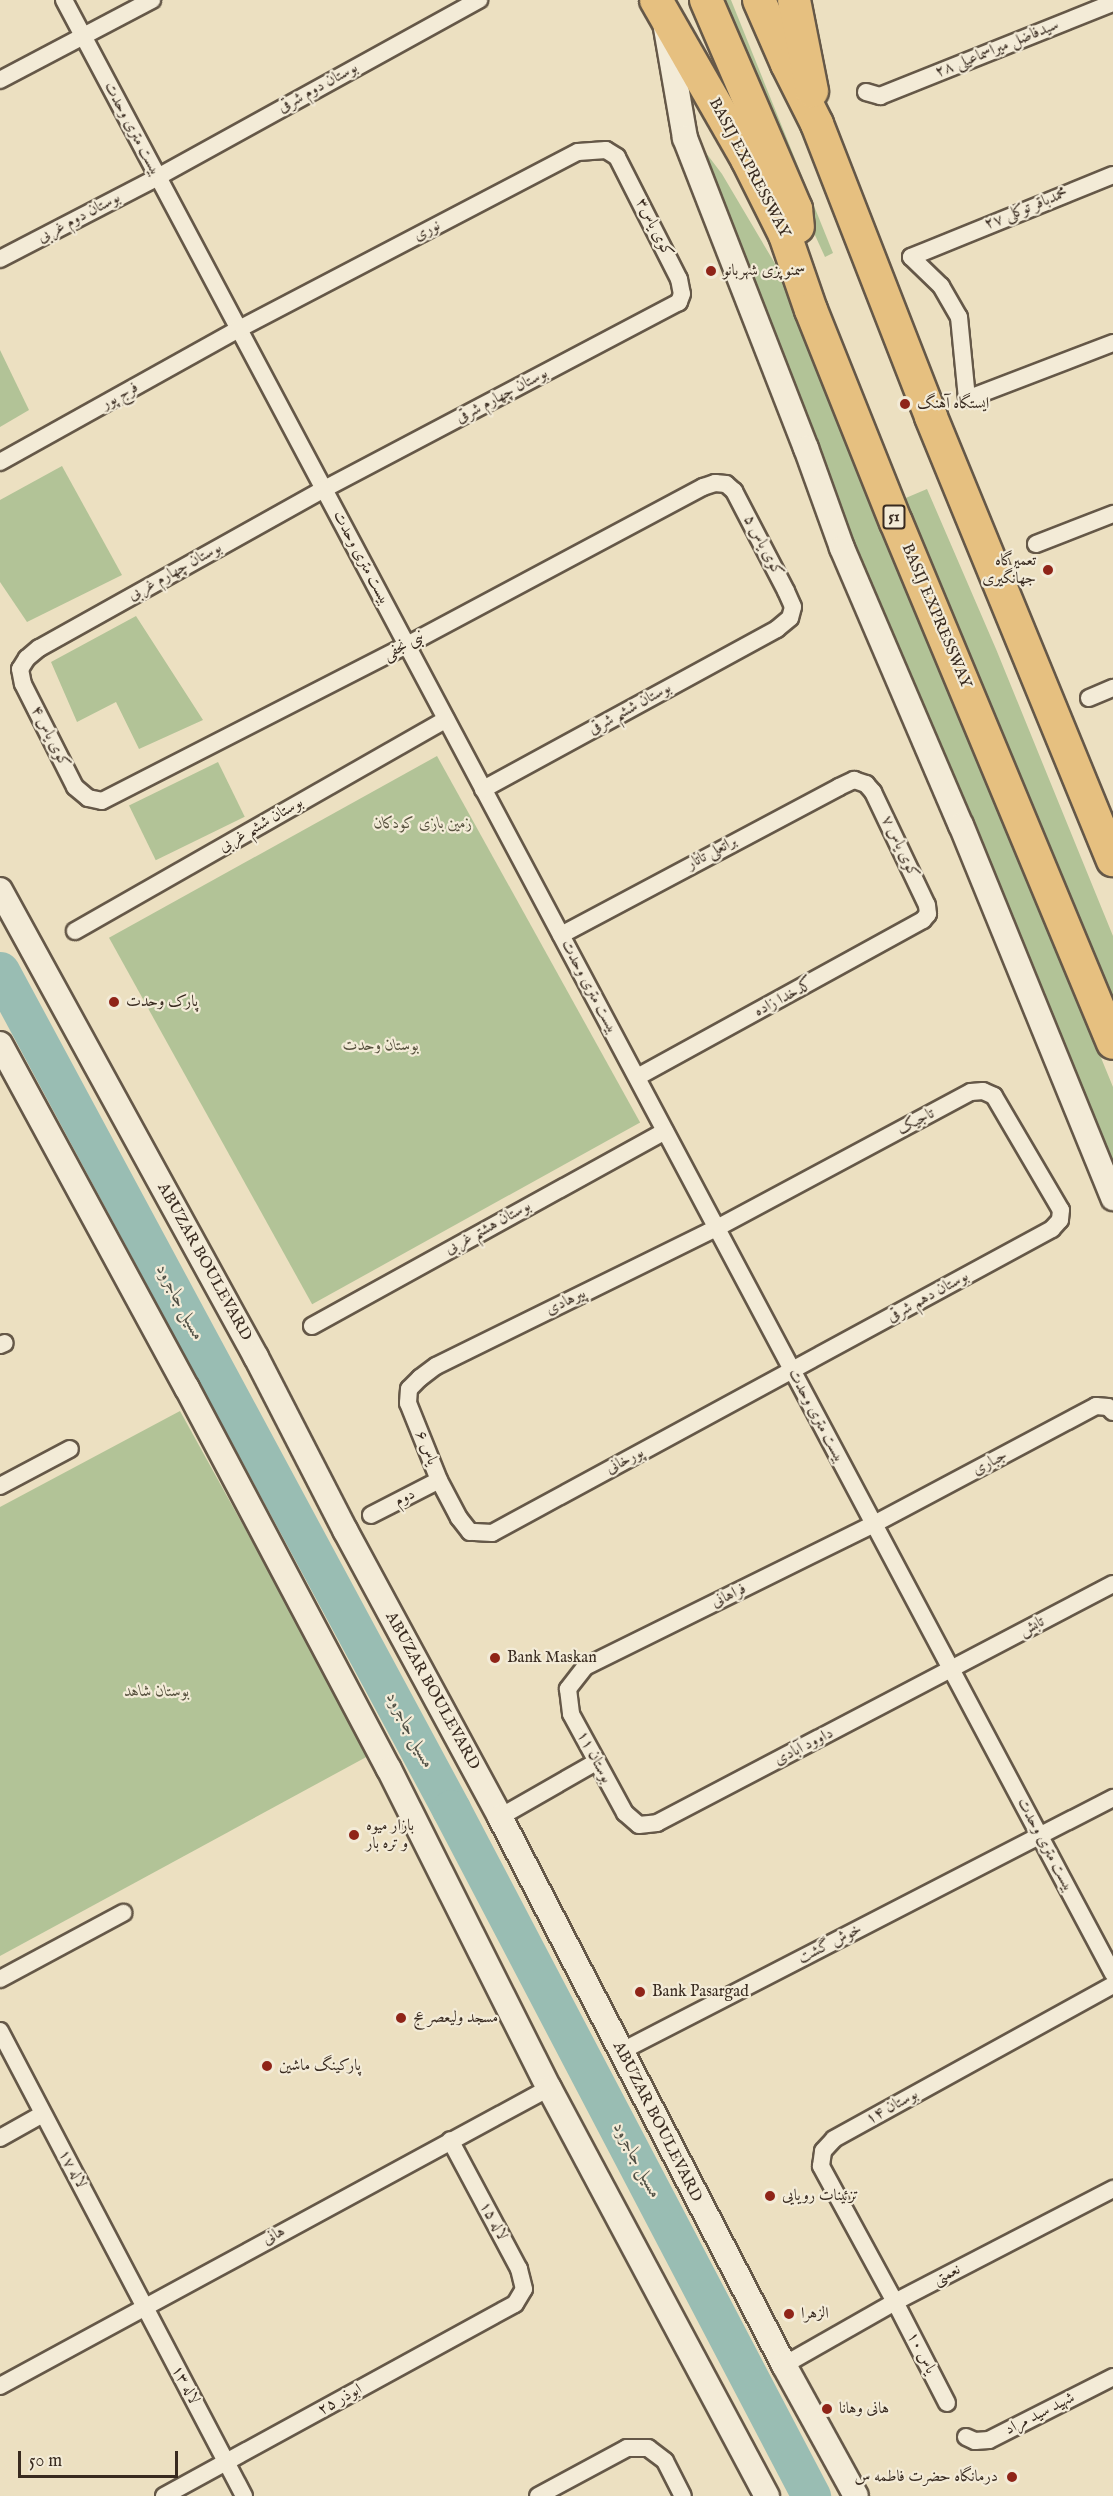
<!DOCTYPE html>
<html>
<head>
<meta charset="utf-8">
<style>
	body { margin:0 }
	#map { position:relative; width:1113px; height:2496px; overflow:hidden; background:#ece0c1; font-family:"IM FELL English",Amiri,serif }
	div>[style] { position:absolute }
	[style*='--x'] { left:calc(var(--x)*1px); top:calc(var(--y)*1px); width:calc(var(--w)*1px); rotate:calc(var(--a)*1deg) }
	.green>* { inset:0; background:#b2c397; transform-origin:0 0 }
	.river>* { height:39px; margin:-19.5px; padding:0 19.5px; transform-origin:19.5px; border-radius:19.5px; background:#99bdb3 }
	.roads { filter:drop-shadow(2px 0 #655848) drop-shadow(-2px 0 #655848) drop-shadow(0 2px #655848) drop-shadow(0 -2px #655848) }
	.street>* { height:16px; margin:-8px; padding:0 8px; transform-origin:8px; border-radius:8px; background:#f3ebd7 }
	.secondary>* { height:24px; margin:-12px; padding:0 12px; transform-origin:12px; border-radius:12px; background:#f3ebd7 }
	.highway>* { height:32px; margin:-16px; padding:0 16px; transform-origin:16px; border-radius:16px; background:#e6c080 }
	.dots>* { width:16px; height:16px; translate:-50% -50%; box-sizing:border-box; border:3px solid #f3ebd7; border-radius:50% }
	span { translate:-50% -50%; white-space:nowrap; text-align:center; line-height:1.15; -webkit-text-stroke:4.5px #f3ebd7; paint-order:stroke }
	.shield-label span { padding:2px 4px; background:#f3ebd7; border:2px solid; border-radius:4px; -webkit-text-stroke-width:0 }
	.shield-label { font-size:15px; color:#382a1f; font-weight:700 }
	.street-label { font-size:16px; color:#382a1f }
	.poi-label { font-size:16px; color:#382a1f }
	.left { translate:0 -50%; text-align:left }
	.right { translate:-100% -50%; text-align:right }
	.park-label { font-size:16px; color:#56503d; font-style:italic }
	.water-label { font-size:18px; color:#504f44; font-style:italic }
	.scale { position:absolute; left:18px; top:2451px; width:160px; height:27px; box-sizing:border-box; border:3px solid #382a1f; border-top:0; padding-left:8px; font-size:18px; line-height:21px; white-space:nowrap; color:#382a1f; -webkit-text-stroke:4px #f3ebd7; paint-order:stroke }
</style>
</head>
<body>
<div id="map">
	<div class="green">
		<div style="clip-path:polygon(716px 0,731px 0,833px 253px,825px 257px,787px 174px)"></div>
		<div style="clip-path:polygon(694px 137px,722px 174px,777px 267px,1113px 1087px,1113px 1174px,1014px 923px,857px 548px,716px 190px,710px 166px)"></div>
		<div style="clip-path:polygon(0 350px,29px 410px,0 427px)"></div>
		<div style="clip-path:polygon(62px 466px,122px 575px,27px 622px,0 582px,0 500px)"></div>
		<div style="clip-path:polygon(927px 489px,996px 649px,1113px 936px,1113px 1006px,939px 582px,901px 500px)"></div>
		<div style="clip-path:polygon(136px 616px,203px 720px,139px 749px,116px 702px,77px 722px,51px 662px)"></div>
		<div style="left:437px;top:756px;width:419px;height:375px;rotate:61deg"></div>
		<div style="left:218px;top:762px;width:61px;height:99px;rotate:64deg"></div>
		<div style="clip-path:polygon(180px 1411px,370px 1755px,0 1956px,0 1507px)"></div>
	</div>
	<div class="river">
		<div style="--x:0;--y:971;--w:952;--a:61.71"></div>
		<div style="--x:451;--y:1809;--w:776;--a:62.34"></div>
	</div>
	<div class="roads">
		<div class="street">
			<div style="--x:64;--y:0;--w:2235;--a:62.01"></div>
			<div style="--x:0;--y:80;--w:172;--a:-27.8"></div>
			<div style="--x:866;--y:92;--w:15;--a:16"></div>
			<div style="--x:880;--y:96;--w:251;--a:-21.8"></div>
			<div style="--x:1113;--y:175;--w:218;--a:157.9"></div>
			<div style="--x:911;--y:257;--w:42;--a:44"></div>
			<div style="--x:941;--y:286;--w:36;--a:60"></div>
			<div style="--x:959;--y:317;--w:82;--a:84.4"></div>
			<div style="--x:967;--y:399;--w:156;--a:-21"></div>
			<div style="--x:0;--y:259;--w:178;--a:-27.4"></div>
			<div style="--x:158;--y:177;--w:367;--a:-28.9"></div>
			<div style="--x:0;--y:462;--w:274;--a:-29.1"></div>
			<div style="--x:239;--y:329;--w:382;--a:-27.6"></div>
			<div style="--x:578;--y:152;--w:28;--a:-4"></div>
			<div style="--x:606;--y:150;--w:13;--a:32"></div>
			<div style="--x:617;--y:157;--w:137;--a:63.1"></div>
			<div style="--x:679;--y:279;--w:15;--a:79"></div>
			<div style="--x:682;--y:294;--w:9;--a:111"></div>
			<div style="--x:679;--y:302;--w:401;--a:152.2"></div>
			<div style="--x:324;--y:489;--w:326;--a:150.8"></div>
			<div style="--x:39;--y:648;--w:16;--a:140"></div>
			<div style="--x:27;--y:658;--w:13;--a:122"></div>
			<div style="--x:20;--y:669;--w:15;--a:79"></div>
			<div style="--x:23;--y:684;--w:115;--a:63.2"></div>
			<div style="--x:75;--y:787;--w:17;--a:40"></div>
			<div style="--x:88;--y:798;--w:14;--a:12"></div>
			<div style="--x:102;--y:801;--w:343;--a:-27.1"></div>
			<div style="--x:407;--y:645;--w:336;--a:-28.1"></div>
			<div style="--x:703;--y:487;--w:13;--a:-18"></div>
			<div style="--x:715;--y:483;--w:11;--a:5"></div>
			<div style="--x:726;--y:484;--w:11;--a:41"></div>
			<div style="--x:734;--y:491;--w:113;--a:62.5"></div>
			<div style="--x:786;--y:591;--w:17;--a:66"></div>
			<div style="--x:793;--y:607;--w:11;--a:105"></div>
			<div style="--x:790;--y:618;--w:17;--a:140"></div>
			<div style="--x:777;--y:629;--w:335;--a:151.4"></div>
			<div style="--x:1036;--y:544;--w:83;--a:-21.3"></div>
			<div style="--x:1089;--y:698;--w:26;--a:-23"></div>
			<div style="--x:75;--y:931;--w:427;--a:-29.7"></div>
			<div style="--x:561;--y:935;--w:315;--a:-28"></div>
			<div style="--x:839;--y:787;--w:17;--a:-25"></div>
			<div style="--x:854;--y:780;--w:13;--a:18"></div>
			<div style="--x:866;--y:784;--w:11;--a:49"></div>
			<div style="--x:873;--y:792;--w:125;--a:64.5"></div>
			<div style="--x:927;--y:905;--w:9;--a:84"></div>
			<div style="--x:928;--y:914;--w:8;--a:130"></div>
			<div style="--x:923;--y:920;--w:326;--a:151.2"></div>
			<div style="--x:983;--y:1091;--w:12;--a:24"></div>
			<div style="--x:994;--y:1096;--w:132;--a:59.6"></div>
			<div style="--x:1061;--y:1210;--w:10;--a:96"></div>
			<div style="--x:1060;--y:1220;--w:12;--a:132"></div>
			<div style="--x:1052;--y:1229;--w:637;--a:151.5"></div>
			<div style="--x:492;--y:1533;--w:22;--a:-177"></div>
			<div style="--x:470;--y:1532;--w:18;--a:-128"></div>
			<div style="--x:459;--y:1518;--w:43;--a:-117.8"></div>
			<div style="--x:439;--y:1480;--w:83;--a:-111.9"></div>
			<div style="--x:408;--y:1403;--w:14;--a:-86"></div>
			<div style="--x:409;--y:1389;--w:16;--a:-45"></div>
			<div style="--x:420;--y:1378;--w:20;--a:-37"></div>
			<div style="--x:436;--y:1366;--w:311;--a:-26.2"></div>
			<div style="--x:715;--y:1229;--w:290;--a:-28.2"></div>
			<div style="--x:971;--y:1092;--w:12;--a:-5"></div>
			<div style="--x:312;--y:1326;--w:403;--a:-28.9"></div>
			<div style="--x:0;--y:1345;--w:5;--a:-22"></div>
			<div style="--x:1113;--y:1412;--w:7;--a:-135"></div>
			<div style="--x:1108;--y:1407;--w:12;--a:-175"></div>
			<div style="--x:1096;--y:1406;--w:254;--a:152"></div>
			<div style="--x:872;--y:1525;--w:320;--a:153.7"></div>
			<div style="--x:585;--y:1667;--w:28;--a:128"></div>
			<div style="--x:568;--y:1689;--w:25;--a:83"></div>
			<div style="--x:571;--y:1714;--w:113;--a:61.4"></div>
			<div style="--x:625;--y:1813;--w:18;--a:41"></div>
			<div style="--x:639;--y:1825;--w:18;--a:-6"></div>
			<div style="--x:657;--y:1823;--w:515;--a:-27.66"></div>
			<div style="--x:0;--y:1486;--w:79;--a:-27.9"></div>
			<div style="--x:371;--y:1515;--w:76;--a:-27.2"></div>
			<div style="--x:500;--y:1817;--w:111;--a:-29.8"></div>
			<div style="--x:0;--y:1979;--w:140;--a:-28.2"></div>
			<div style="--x:0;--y:2031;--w:525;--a:62.31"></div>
			<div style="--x:620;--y:2052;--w:555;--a:-27.26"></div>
			<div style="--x:0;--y:2138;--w:49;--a:-29.2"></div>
			<div style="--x:784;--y:2365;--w:128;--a:-29.6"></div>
			<div style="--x:895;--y:2302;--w:246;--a:-27.4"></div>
			<div style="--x:0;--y:2386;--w:625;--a:-28.49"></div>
			<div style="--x:947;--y:2403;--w:114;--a:-117.2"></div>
			<div style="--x:895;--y:2302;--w:155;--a:-118.6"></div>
			<div style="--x:821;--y:2166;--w:15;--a:-82"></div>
			<div style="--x:823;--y:2151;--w:16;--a:-47"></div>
			<div style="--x:834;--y:2139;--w:319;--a:-28.9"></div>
			<div style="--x:966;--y:2437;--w:10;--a:24"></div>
			<div style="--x:975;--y:2441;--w:14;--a:-4"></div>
			<div style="--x:989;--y:2440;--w:139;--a:-26.9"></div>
			<div style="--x:164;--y:2496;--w:400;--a:-28.7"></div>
			<div style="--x:515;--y:2304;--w:17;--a:-59"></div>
			<div style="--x:524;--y:2289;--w:21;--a:-104"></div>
			<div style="--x:519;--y:2269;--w:146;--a:-118.1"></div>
			<div style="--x:538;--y:2496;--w:101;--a:-28.3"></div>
			<div style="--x:627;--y:2448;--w:21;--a:0"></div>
			<div style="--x:648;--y:2448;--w:21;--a:37"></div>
			<div style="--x:665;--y:2461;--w:39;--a:63"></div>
		</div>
		<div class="secondary">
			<div style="--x:666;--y:28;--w:112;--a:80.2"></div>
			<div style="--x:685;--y:138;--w:333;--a:68.7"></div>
			<div style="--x:806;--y:448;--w:106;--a:70.2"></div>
			<div style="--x:842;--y:548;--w:301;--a:66.8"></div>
			<div style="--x:961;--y:825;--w:403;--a:67.8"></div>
			<div style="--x:0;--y:890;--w:533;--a:61.27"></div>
			<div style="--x:256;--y:1357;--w:195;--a:62.8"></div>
			<div style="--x:345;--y:1530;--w:326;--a:61.6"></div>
			<div style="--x:500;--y:1817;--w:617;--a:62.6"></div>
			<div style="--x:784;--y:2365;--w:149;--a:61.2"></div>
			<div style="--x:0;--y:1044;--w:392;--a:61.5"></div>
			<div style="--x:187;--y:1388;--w:431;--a:62.1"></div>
			<div style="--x:389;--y:1769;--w:357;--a:63.4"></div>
			<div style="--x:549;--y:2088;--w:463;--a:61.9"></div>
		</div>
		<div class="highway">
			<div style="--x:656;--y:0;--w:183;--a:60.2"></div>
			<div style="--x:747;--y:159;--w:85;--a:63.4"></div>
			<div style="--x:785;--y:235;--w:79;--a:70.9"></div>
			<div style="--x:811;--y:310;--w:228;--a:68.2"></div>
			<div style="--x:896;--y:522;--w:564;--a:67.39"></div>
			<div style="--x:706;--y:0;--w:228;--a:66.7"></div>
			<div style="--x:796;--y:209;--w:18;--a:84"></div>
			<div style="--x:759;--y:0;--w:70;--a:66.4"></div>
			<div style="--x:787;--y:64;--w:67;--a:63.4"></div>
			<div style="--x:817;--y:124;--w:314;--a:68.7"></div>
			<div style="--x:931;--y:417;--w:479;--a:67.7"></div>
			<div style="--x:794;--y:0;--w:93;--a:78.8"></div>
		</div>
	</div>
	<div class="dots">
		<div style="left:711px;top:271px;background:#8f2418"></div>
		<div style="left:905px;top:404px;background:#8f2418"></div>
		<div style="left:1048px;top:570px;background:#8f2418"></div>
		<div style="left:114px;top:1002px;background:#8f2418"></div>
		<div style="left:495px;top:1658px;background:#8f2418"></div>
		<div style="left:354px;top:1835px;background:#8f2418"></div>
		<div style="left:640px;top:1992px;background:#8f2418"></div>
		<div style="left:401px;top:2018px;background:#8f2418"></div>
		<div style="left:267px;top:2066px;background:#8f2418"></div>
		<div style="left:770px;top:2196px;background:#8f2418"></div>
		<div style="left:789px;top:2314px;background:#8f2418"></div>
		<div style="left:827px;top:2409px;background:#8f2418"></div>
		<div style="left:1012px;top:2477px;background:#8f2418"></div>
	</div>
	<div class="shield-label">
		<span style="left:894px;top:517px">51</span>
	</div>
	<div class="street-label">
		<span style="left:997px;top:49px;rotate:-22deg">سیدفاضل میراسماعیلی ۲۸</span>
		<span style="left:318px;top:88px;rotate:-29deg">بوستان دوم شرقی</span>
		<span style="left:132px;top:129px;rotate:62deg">بیست متری وحدت</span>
		<span style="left:749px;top:168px;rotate:62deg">BASIJ EXPRESSWAY</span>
		<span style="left:1026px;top:209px;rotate:-22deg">محمدباقر توکلی ۲۷</span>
		<span style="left:79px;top:218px;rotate:-28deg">بوستان دوم غربی</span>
		<span style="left:654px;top:228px;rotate:63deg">کوی یاس۳</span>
		<span style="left:427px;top:231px;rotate:-28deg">نوری</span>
		<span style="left:120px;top:396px;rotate:-29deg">فرج پور</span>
		<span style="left:502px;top:396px;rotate:-28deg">بوستان چهارم شرقی</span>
		<span style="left:763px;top:546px;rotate:62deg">کوی یاس ۵</span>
		<span style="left:361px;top:558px;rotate:62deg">بیست متری وحدت</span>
		<span style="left:175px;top:572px;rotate:-29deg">بوستان چهارم غربی</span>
		<span style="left:936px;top:616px;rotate:67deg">BASIJ EXPRESSWAY</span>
		<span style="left:404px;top:646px;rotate:-28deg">نبی نجفی</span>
		<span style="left:630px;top:709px;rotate:-29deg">بوستان ششم شرقی</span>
		<span style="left:50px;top:737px;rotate:63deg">کوی یاس ۴</span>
		<span style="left:261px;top:825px;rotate:-30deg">بوستان ششم غربی</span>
		<span style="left:900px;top:847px;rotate:65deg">کوی یاس ۷</span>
		<span style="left:712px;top:853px;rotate:-28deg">براتعلی تاتار</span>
		<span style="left:589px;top:987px;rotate:62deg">بیست متری وحدت</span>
		<span style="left:784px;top:998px;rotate:-28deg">کدخدا زاده</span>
		<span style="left:916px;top:1122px;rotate:-28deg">تاجیک</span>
		<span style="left:488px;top:1228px;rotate:-29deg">بوستان هشتم غربی</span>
		<span style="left:204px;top:1262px;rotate:61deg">ABUZAR BOULEVARD</span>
		<span style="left:928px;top:1297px;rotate:-29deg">بوستان دهم شرقی</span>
		<span style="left:566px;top:1302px;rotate:-26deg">پیرهادی</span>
		<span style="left:816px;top:1416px;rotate:62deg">بیست متری وحدت</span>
		<span style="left:426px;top:1448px;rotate:68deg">یاس ۶</span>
		<span style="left:625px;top:1461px;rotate:-28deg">پورخانی</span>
		<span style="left:990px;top:1463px;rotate:-28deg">جباری</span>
		<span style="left:405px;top:1498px;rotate:-27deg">دوم</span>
		<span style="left:729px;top:1596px;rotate:-26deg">فراهانی</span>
		<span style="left:1032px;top:1627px;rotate:-28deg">تابش</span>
		<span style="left:432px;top:1691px;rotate:61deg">ABUZAR BOULEVARD</span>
		<span style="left:804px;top:1747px;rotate:-27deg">داوود آبادی</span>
		<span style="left:594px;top:1757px;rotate:62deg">بوستان ۱۱</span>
		<span style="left:1045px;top:1845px;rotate:62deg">بیست متری وحدت</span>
		<span style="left:830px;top:1944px;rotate:-27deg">خوش گشت</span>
		<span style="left:892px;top:2107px;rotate:-29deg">بوستان ۱۴</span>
		<span style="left:657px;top:2122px;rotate:63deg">ABUZAR BOULEVARD</span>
		<span style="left:72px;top:2169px;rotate:62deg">لاله ۱۷</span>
		<span style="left:493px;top:2221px;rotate:62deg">لاله ۱۵</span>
		<span style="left:274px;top:2236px;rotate:-29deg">هانی</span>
		<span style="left:947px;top:2275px;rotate:-27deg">نعمتی</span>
		<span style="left:921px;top:2353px;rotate:63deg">یاس ۱۰</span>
		<span style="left:185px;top:2385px;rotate:62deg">لاله ۱۳</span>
		<span style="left:340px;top:2400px;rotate:-29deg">ابوذر ۲۵</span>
		<span style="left:1040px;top:2414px;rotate:-27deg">شهید سید مراد</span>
	</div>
	<div class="poi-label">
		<span class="left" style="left:723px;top:271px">سمنو پزی شهربانو</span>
		<span class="left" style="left:917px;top:404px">ایستگاه آهنگ</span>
		<span class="right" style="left:1036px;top:570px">تعمیرگاه<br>جهانگیری</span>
		<span class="left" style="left:126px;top:1002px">پارک وحدت</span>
		<span class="left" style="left:507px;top:1658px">Bank Maskan</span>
		<span class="left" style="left:366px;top:1835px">بازار میوه<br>و تره بار</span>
		<span class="left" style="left:652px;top:1992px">Bank Pasargad</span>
		<span class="left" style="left:413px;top:2018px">مسجد ولیعصر عج</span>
		<span class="left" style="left:279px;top:2066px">پارکینگ ماشین</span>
		<span class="left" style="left:782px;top:2196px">تزئینات رویایی</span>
		<span class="left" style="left:801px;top:2314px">الزهرا</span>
		<span class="left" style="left:839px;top:2409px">هانی وهانا</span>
		<span class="right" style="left:998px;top:2477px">درمانگاه حضرت فاطمه س</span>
	</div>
	<div class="park-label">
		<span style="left:423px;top:824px">زمین بازی کودکان</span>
		<span style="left:381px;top:1046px">بوستان وحدت</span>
		<span style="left:157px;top:1692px">بوستان شاهد</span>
	</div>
	<div class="water-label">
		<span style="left:179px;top:1303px;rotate:62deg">مسیل جاجرود</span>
		<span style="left:409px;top:1731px;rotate:62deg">مسیل جاجرود</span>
		<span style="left:636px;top:2161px;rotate:62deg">مسیل جاجرود</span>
	</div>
	<div class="scale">50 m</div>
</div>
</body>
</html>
